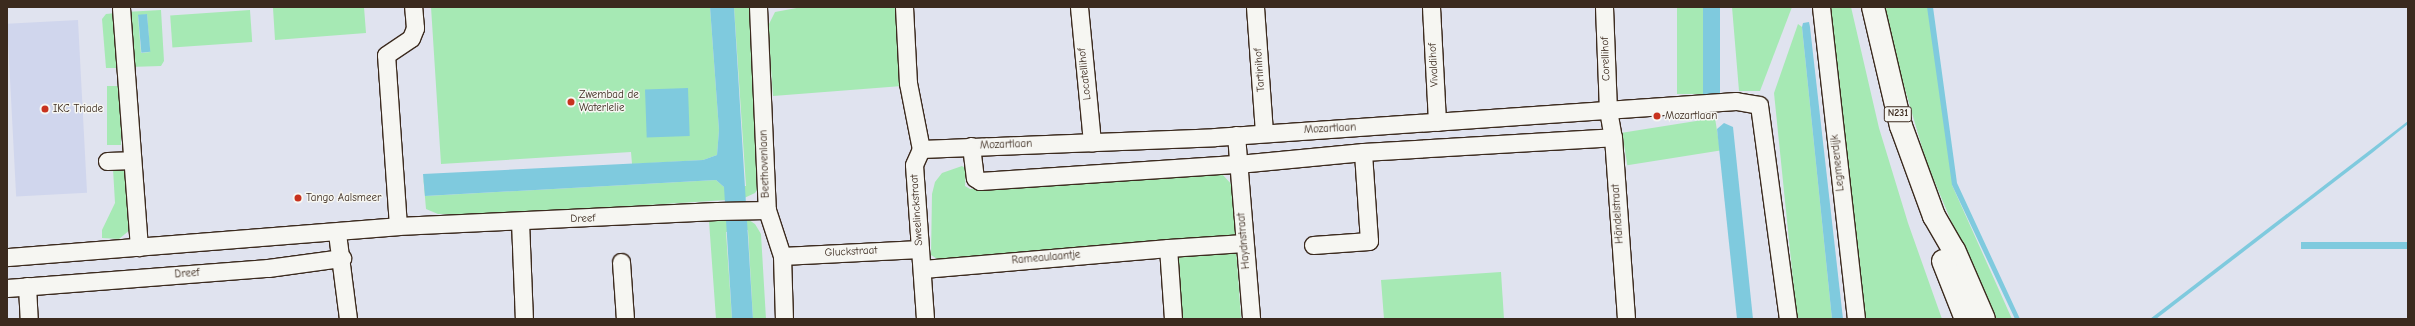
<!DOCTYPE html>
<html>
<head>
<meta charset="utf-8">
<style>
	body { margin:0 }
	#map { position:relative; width:2415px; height:326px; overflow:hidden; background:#e0e3ef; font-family:"Comic Neue",sans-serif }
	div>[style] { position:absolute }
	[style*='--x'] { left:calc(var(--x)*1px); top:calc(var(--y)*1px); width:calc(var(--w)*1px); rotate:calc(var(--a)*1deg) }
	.built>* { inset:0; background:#d0d6ed; transform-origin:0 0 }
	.green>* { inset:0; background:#a6e9b4; transform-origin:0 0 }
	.water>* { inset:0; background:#7fcade; transform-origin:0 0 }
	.roads { filter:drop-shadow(1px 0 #3b2a1e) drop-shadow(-1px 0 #3b2a1e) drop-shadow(0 1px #3b2a1e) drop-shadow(0 -1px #3b2a1e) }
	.minor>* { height:17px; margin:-8.5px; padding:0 8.5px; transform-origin:8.5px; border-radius:8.5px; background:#f6f6f2 }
	.major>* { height:22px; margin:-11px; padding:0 11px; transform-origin:11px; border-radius:11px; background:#f6f6f2 }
	.dots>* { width:11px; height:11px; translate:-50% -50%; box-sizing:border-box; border:2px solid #f6f6f2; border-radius:50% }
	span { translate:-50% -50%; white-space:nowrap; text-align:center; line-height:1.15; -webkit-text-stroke:3px #f6f6f2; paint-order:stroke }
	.shield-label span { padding:1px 3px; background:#f6f6f2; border:1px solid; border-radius:3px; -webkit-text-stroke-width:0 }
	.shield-label { font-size:10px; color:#3b2a1e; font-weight:700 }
	.street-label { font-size:11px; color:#3b2a1e }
	.poi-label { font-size:11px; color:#3b2a1e }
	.left { translate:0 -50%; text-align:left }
	.frame { position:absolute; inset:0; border:8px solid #3b2a1e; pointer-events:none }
</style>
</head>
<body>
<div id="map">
	<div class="built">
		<div style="left:78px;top:20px;width:173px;height:71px;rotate:87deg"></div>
	</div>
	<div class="green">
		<div style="clip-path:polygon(364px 7px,366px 33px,275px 40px,273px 8px)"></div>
		<div style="clip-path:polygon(431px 7px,710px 7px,719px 130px,717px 155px,703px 160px,632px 164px,631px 152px,441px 164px)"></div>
		<div style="clip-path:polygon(734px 7px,750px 7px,761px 184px,755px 193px,742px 199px,494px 215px,438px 214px,426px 209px,423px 174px,426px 196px,716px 180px,724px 187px,746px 186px)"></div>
		<div style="clip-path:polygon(802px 7px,896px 7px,902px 86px,773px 96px,768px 26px,775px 12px)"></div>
		<div style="left:1677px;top:7px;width:26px;height:87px"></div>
		<div style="clip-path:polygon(1732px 7px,1792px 7px,1760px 91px,1739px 91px)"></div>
		<div style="clip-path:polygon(1827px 7px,1851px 7px,1879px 128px,1908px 223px,1942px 319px,1862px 319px)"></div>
		<div style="clip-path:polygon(1881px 7px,1932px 7px,1955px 184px,1952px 185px,2012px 319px,1992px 319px,1926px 161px)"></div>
		<div style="clip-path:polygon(evenodd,161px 10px,164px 61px,161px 66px,129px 67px,125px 12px,161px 10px,147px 14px,150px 52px,141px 53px,138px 16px,147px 14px)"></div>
		<div style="left:250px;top:10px;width:32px;height:80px;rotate:86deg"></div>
		<div style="clip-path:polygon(116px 13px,120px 68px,106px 68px,102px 19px,106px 14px)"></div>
		<div style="clip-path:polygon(1798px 24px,1802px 27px,1832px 319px,1797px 319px,1774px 93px)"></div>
		<div style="left:107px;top:86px;width:14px;height:59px"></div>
		<div style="left:1715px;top:118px;width:33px;height:94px;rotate:81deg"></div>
		<div style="clip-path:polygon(962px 166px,966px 169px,965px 186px,970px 189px,1222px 174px,1233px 186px,1236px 237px,939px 260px,931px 255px,932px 194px,935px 182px,942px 173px)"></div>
		<div style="clip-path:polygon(113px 169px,127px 171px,131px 229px,119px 239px,102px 238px,102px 230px,115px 203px)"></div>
		<div style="clip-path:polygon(746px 218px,755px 224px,761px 234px,766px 319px,753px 319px,748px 230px,726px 232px,732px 319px,716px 319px,709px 221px)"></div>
		<div style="left:1236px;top:247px;width:72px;height:67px;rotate:86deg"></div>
		<div style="clip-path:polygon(1501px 272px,1504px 319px,1384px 319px,1381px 280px)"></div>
	</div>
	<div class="water">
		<div style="clip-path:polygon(710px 7px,734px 7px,753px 319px,732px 319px,724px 187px,716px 180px,425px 196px,423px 174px,703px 160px,717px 155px,719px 130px)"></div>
		<div style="left:1703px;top:7px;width:17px;height:87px"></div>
		<div style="clip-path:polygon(1927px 7px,1933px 7px,1957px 183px,2020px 319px,2015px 319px,1952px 185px)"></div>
		<div style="left:147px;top:14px;width:38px;height:9px;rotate:85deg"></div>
		<div style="clip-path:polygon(1809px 22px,1810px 27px,1843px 319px,1832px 319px,1802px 27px,1803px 23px)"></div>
		<div style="left:688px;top:88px;width:48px;height:43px;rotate:88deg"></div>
		<div style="clip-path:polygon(2408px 121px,2408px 124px,2372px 153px,2156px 319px,2150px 319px)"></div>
		<div style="clip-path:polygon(1724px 123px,1733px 127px,1753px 319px,1737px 319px,1717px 129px)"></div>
		<div style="left:2408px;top:242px;width:7px;height:107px;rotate:90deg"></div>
	</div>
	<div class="roads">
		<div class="minor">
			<div style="--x:758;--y:7;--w:203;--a:87.5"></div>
			<div style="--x:767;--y:210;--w:48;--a:71.9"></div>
			<div style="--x:782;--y:256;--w:63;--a:88.2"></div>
			<div style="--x:904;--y:7;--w:76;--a:87"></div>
			<div style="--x:908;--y:83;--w:67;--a:78.9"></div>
			<div style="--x:921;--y:149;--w:17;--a:114"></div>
			<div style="--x:914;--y:165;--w:154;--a:85.9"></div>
			<div style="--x:1079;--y:7;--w:136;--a:84.5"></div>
			<div style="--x:1255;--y:7;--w:126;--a:85.9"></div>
			<div style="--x:1431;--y:7;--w:115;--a:87"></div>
			<div style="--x:1604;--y:7;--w:103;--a:87.8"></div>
			<div style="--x:1608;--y:110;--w:27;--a:80"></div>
			<div style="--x:1613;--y:137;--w:182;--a:85.9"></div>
			<div style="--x:1821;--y:7;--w:314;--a:83.6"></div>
			<div style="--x:121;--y:8;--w:240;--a:85.7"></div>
			<div style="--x:1236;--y:135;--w:185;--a:85.3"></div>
			<div style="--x:971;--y:146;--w:32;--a:83"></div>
			<div style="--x:975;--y:178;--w:6;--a:31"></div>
			<div style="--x:980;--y:181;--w:259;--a:-3.8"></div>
			<div style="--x:1238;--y:164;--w:126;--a:-5.5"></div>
			<div style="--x:1363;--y:152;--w:250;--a:-3.4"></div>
			<div style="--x:921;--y:149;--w:294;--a:-2.3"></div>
			<div style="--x:1215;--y:137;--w:522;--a:-3.95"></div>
			<div style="--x:1736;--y:101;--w:23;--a:10"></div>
			<div style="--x:1759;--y:105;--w:216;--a:82.3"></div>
			<div style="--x:107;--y:161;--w:25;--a:-2"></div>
			<div style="--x:520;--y:221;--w:98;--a:87.7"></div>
			<div style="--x:398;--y:226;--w:171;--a:-94"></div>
			<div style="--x:386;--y:55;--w:30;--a:-34"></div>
			<div style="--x:411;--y:38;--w:11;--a:-68"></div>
			<div style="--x:415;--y:28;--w:21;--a:-95"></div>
			<div style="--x:337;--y:233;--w:87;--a:82.7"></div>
			<div style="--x:1313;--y:245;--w:56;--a:-4.1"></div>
			<div style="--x:1369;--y:241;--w:89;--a:-93.9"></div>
			<div style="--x:782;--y:256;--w:138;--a:-2.9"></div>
			<div style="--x:7;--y:257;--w:392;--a:-4.5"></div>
			<div style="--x:398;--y:226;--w:319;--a:-2.7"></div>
			<div style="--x:717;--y:211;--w:50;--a:-1.1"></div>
			<div style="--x:621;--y:262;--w:57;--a:86"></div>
			<div style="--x:923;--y:269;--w:246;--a:-4.9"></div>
			<div style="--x:27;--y:286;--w:33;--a:87"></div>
			<div style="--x:7;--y:288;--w:262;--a:-4.4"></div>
			<div style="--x:268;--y:268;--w:75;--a:-7.7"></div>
			<div style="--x:1173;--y:319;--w:71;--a:-94"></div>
			<div style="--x:1168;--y:248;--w:76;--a:-3.8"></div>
		</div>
		<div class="major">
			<div style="--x:1873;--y:7;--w:122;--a:76.8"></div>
			<div style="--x:1901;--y:126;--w:96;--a:69.9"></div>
			<div style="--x:1934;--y:216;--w:39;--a:60"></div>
			<div style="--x:1954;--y:250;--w:75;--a:66.5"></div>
			<div style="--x:1943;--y:261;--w:62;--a:68.4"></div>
		</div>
	</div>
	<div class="dots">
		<div style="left:571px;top:102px;background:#c8321e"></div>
		<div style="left:45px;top:109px;background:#c8321e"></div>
		<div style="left:1657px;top:116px;background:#c8321e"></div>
		<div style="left:298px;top:198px;background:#c8321e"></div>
	</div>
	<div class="shield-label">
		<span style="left:1898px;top:114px">N231</span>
	</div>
	<div class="street-label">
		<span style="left:1606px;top:59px;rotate:-92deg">Corellihof</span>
		<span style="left:1434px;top:65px;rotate:-93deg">Vivaldihof</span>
		<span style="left:1260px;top:70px;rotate:-94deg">Tartinihof</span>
		<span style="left:1085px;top:74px;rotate:-96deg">Locatellihof</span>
		<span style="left:1330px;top:129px;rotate:-3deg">Mozartlaan</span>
		<span style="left:1006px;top:145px;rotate:-2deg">Mozartlaan</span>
		<span style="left:1838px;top:163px;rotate:-96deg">Legmeerdijk</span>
		<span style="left:765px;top:164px;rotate:-92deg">Beethovenlaan</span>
		<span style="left:917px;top:210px;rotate:-94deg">Sweelinckstraat</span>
		<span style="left:1618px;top:214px;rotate:-94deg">Händelstraat</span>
		<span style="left:583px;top:219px;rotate:-2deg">Dreef</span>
		<span style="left:1244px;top:241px;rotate:-95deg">Haydnstraat</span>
		<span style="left:851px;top:252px;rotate:-3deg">Gluckstraat</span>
		<span style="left:1046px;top:258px;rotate:-5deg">Rameaulaantje</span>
		<span style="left:187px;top:274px;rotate:-4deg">Dreef</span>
	</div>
	<div class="poi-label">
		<span class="left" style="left:579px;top:102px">Zwembad de<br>Waterlelie</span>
		<span class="left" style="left:53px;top:109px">IKC Triade</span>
		<span class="left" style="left:1665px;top:116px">Mozartlaan</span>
		<span class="left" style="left:306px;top:198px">Tango Aalsmeer</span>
	</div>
	<div class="frame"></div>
</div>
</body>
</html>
